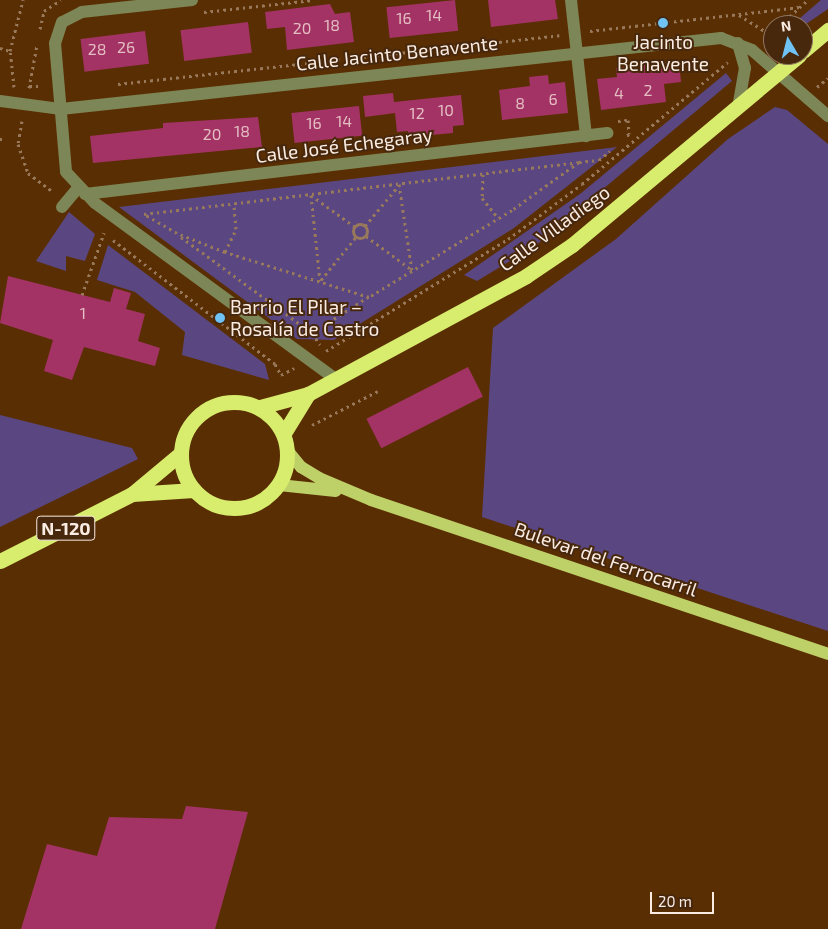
<!DOCTYPE html>
<html>
<head>
<meta charset="utf-8">
<style>
	body { margin:0 }
	#map { position:relative; width:828px; height:929px; overflow:hidden; background:#5a2e03; font-family:"Exo 2",sans-serif }
	div>[style] { position:absolute }
	[style*='--x'] { left:calc(var(--x)*1px); top:calc(var(--y)*1px); width:calc(var(--w)*1px); rotate:calc(var(--a)*1deg) }
	.green>* { inset:0; background:#5a4782 }
	.building>* { inset:0; background:#a33364; transform-origin:0 0 }
	.path>* { height:3px; margin-top:-1.5px; transform-origin:0; background:repeating-linear-gradient(90deg,#99795b 0 2.5px,transparent 0 6.5px) }
	.path>.ring { margin:-1.5px; padding:0; box-sizing:content-box; background:none; border:3px solid #99795b; border-radius:50% }
	.minor>* { height:12px; margin:-6px; padding:0 6px; transform-origin:6px; border-radius:6px; background:#7d8656 }
	.major>* { height:12px; margin:-6px; padding:0 6px; transform-origin:6px; border-radius:6px; background:#bed068 }
	.highway>* { height:15px; margin:-7.5px; padding:0 7.5px; transform-origin:7.5px; border-radius:7.5px; background:#d8ed6e }
	.highway>.ring { margin:-7.5px; padding:0; box-sizing:content-box; background:none; border:15px solid #d8ed6e; border-radius:50% }
	.dots>* { width:14px; height:14px; translate:-50% -50%; box-sizing:border-box; border:2px solid #48280d; border-radius:50% }
	span { translate:-50% -50%; white-space:nowrap; text-align:center; line-height:1.15; -webkit-text-stroke:4px #48280d; paint-order:stroke }
	.number-label { font-size:16px; color:#e4bec2 }
	.number-label span { -webkit-text-stroke-width:0 }
	.shield-label span { padding:1px 4px; background:#48280d; border:1px solid; border-radius:4px; -webkit-text-stroke-width:0 }
	.shield-label { font-size:18px; color:#faece2; font-weight:700 }
	.poi-label { font-size:19px; color:#faece2 }
	.left { translate:0 -50%; text-align:left }
	.street-label { font-size:19px; color:#faece2 }
	.north { position:absolute; left:763px; top:15px; width:50px; height:50px; box-sizing:border-box; background:#48280d; border:1px solid #8f7662; border-radius:50%; rotate:352deg; font-size:14px; font-weight:700; line-height:20px; text-align:center; color:#faece2 }
	.north::after { content:''; display:block; margin:auto; width:18px; height:22px; background:#70c2f4; clip-path:polygon(50% 0,100% 100%,50% 72%,0 100%) }
	.scale { position:absolute; left:650px; top:892px; width:64px; height:22px; box-sizing:border-box; border:2px solid #faece2; border-top:0; padding-left:6px; font-size:15px; line-height:18px; white-space:nowrap; color:#faece2; -webkit-text-stroke:4px #48280d; paint-order:stroke }
</style>
</head>
<body>
<div id="map">
	<div class="green">
		<div style="clip-path:polygon(821px 0,828px 0,828px 9px,803px 26px,792px 25px)"></div>
		<div style="clip-path:polygon(726px 73px,732px 81px,535px 246px,477px 281px,464px 275px,580px 194px)"></div>
		<div style="clip-path:polygon(775px 107px,787px 110px,828px 144px,828px 631px,482px 517px,493px 328px,616px 239px,728px 139px)"></div>
		<div style="clip-path:polygon(617px 147px,514px 228px,334px 340px,297px 339px,119px 207px)"></div>
		<div style="clip-path:polygon(69px 212px,95px 234px,85px 261px,66px 256px,66px 271px,36px 261px)"></div>
		<div style="clip-path:polygon(108px 245px,265px 364px,269px 380px,182px 355px,185px 332px,135px 292px,97px 280px)"></div>
		<div style="clip-path:polygon(0 415px,132px 448px,138px 459px,0 527px)"></div>
	</div>
	<div class="building">
		<div style="left:455px;top:0;width:31px;height:69px;rotate:84deg"></div>
		<div style="clip-path:polygon(488px 0,555px 0,558px 19px,491px 27px)"></div>
		<div style="clip-path:polygon(330px 4px,335px 14px,350px 12px,354px 42px,287px 50px,285px 27px,267px 29px,265px 12px)"></div>
		<div style="left:248px;top:22px;width:31px;height:68px;rotate:83deg"></div>
		<div style="left:145px;top:31px;width:33px;height:65px;rotate:83deg"></div>
		<div style="clip-path:polygon(679px 61px,681px 82px,664px 84px,666px 102px,601px 110px,597px 79px,617px 77px,616px 68px)"></div>
		<div style="clip-path:polygon(548px 75px,549px 84px,565px 82px,568px 113px,502px 120px,499px 90px,530px 86px,529px 77px)"></div>
		<div style="clip-path:polygon(393px 93px,394px 102px,461px 95px,464px 125px,453px 126px,453px 133px,409px 137px,408px 131px,397px 132px,395px 113px,365px 117px,363px 96px)"></div>
		<div style="left:359px;top:106px;width:30px;height:68px;rotate:84deg"></div>
		<div style="clip-path:polygon(258px 117px,262px 147px,93px 163px,90px 136px,163px 128px,163px 123px)"></div>
		<div style="clip-path:polygon(8px 276px,110px 302px,114px 288px,131px 293px,126px 309px,145px 314px,138px 341px,160px 348px,155px 366px,84px 347px,72px 380px,44px 371px,53px 340px,0 323px)"></div>
		<div style="left:468px;top:367px;width:33px;height:114px;rotate:63deg"></div>
		<div style="clip-path:polygon(186px 806px,248px 812px,215px 929px,21px 929px,47px 844px,97px 856px,109px 817px,182px 819px)"></div>
	</div>
	<div class="path">
		<div style="--x:204;--y:12;--w:110;--a:-6.3"></div>
		<div style="--x:739;--y:15;--w:36;--a:32"></div>
		<div style="--x:780;--y:25;--w:38;--a:-42"></div>
		<div style="--x:40;--y:29;--w:18;--a:-77"></div>
		<div style="--x:44;--y:11;--w:20;--a:-33"></div>
		<div style="--x:590;--y:31;--w:211;--a:-6.5"></div>
		<div style="--x:764;--y:38;--w:11;--a:-38"></div>
		<div style="--x:0;--y:48;--w:10;--a:17"></div>
		<div style="--x:118;--y:84;--w:444;--a:-6.3"></div>
		<div style="--x:29;--y:86;--w:13;--a:0"></div>
		<div style="--x:14;--y:87;--w:36;--a:-96"></div>
		<div style="--x:10;--y:51;--w:53;--a:-75.7"></div>
		<div style="--x:817;--y:87;--w:14;--a:-39"></div>
		<div style="--x:29;--y:88;--w:44;--a:-79.5"></div>
		<div style="--x:22;--y:121;--w:23;--a:100"></div>
		<div style="--x:18;--y:144;--w:31;--a:71"></div>
		<div style="--x:28;--y:173;--w:31;--a:37"></div>
		<div style="--x:618;--y:121;--w:10;--a:-6"></div>
		<div style="--x:628;--y:120;--w:14;--a:86"></div>
		<div style="--x:629;--y:134;--w:6;--a:141"></div>
		<div style="--x:0;--y:139;--w:2;--a:0"></div>
		<div style="--x:579;--y:162;--w:82;--a:144.4"></div>
		<div style="--x:512;--y:210;--w:167;--a:148.7"></div>
		<div style="--x:369;--y:297;--w:151;--a:-162.6"></div>
		<div style="--x:225;--y:252;--w:52;--a:-158.4"></div>
		<div style="--x:177;--y:233;--w:38;--a:-150"></div>
		<div style="--x:144;--y:214;--w:438;--a:-6.8"></div>
		<div style="--x:579;--y:162;--w:20;--a:-6"></div>
		<div style="--x:599;--y:160;--w:14;--a:-39"></div>
		<div style="--x:483;--y:174;--w:24;--a:92"></div>
		<div style="--x:482;--y:198;--w:26;--a:51"></div>
		<div style="--x:399;--y:184;--w:88;--a:81.5"></div>
		<div style="--x:311;--y:195;--w:86;--a:84"></div>
		<div style="--x:311;--y:195;--w:54;--a:36"></div>
		<div class="ring" style="left:353px;top:224px;width:11px;height:11px"></div>
		<div style="--x:365;--y:226;--w:53;--a:-50.3"></div>
		<div style="--x:366;--y:236;--w:57;--a:36.5"></div>
		<div style="--x:181;--y:237;--w:162;--a:36.2"></div>
		<div style="--x:312;--y:333;--w:67;--a:-32.7"></div>
		<div style="--x:113;--y:240;--w:204;--a:37.4"></div>
		<div style="--x:275;--y:364;--w:13;--a:61"></div>
		<div style="--x:281;--y:375;--w:15;--a:-28"></div>
		<div style="--x:225;--y:252;--w:25;--a:-64"></div>
		<div style="--x:236;--y:229;--w:25;--a:-95"></div>
		<div style="--x:321;--y:280;--w:55;--a:-50.9"></div>
		<div style="--x:82;--y:295;--w:66;--a:-70.5"></div>
		<div style="--x:312;--y:333;--w:14;--a:56"></div>
		<div style="--x:326;--y:351;--w:214;--a:-31.6"></div>
		<div style="--x:508;--y:239;--w:92;--a:-36.6"></div>
		<div style="--x:582;--y:184;--w:190;--a:-39.9"></div>
		<div style="--x:312;--y:425;--w:74;--a:-27.3"></div>
	</div>
	<div class="minor">
		<div style="--x:192;--y:0;--w:111;--a:173.8"></div>
		<div style="--x:82;--y:12;--w:22;--a:153"></div>
		<div style="--x:62;--y:22;--w:22;--a:108"></div>
		<div style="--x:55;--y:43;--w:129;--a:85.1"></div>
		<div style="--x:66;--y:172;--w:42;--a:46.9"></div>
		<div style="--x:95;--y:203;--w:300;--a:36.2"></div>
		<div style="--x:571;--y:0;--w:137;--a:83.7"></div>
		<div style="--x:0;--y:101;--w:62;--a:7.5"></div>
		<div style="--x:61;--y:109;--w:664;--a:-6.14"></div>
		<div style="--x:721;--y:38;--w:33;--a:21"></div>
		<div style="--x:752;--y:50;--w:101;--a:41"></div>
		<div style="--x:738;--y:108;--w:41;--a:-80.1"></div>
		<div style="--x:745;--y:68;--w:26;--a:-106"></div>
		<div style="--x:85;--y:194;--w:526;--a:-6.67"></div>
		<div style="--x:62;--y:207;--w:25;--a:-50"></div>
	</div>
	<div class="major">
		<div style="--x:288;--y:451;--w:21;--a:51"></div>
		<div style="--x:301;--y:467;--w:21;--a:31"></div>
		<div style="--x:319;--y:478;--w:56;--a:22.9"></div>
		<div style="--x:371;--y:500;--w:482;--a:18.6"></div>
		<div style="--x:279;--y:485;--w:57;--a:6"></div>
	</div>
	<div class="highway">
		<div style="--x:803;--y:51;--w:33;--a:-40"></div>
		<div class="ring" style="left:181px;top:402px;width:91px;height:91px"></div>
		<div style="--x:260;--y:407;--w:50;--a:-15.2"></div>
		<div style="--x:308;--y:394;--w:248;--a:-28.4"></div>
		<div style="--x:526;--y:276;--w:55;--a:-34"></div>
		<div style="--x:572;--y:245;--w:296;--a:-39.9"></div>
		<div style="--x:284;--y:433;--w:46;--a:-58.4"></div>
		<div style="--x:132;--y:494;--w:62;--a:-3.7"></div>
		<div style="--x:0;--y:561;--w:148;--a:-26.9"></div>
		<div style="--x:132;--y:494;--w:64;--a:-39.9"></div>
	</div>
	<div class="dots">
		<div style="left:663px;top:23px;background:#70c2f4"></div>
		<div style="left:220px;top:318px;background:#70c2f4"></div>
	</div>
	<div class="number-label">
		<span style="left:434px;top:15px">14</span>
		<span style="left:404px;top:18px">16</span>
		<span style="left:332px;top:25px">18</span>
		<span style="left:302px;top:28px">20</span>
		<span style="left:126px;top:47px">26</span>
		<span style="left:97px;top:49px">28</span>
		<span style="left:648px;top:90px">2</span>
		<span style="left:619px;top:93px">4</span>
		<span style="left:553px;top:99px">6</span>
		<span style="left:520px;top:103px">8</span>
		<span style="left:446px;top:110px">10</span>
		<span style="left:417px;top:113px">12</span>
		<span style="left:344px;top:121px">14</span>
		<span style="left:314px;top:123px">16</span>
		<span style="left:242px;top:131px">18</span>
		<span style="left:212px;top:134px">20</span>
		<span style="left:83px;top:313px">1</span>
	</div>
	<div class="shield-label">
		<span style="left:66px;top:528px">N-120</span>
	</div>
	<div class="poi-label">
		<span style="left:663px;top:53px">Jacinto<br>Benavente</span>
		<span class="left" style="left:230px;top:318px">Barrio El Pilar –<br>Rosalía de Castro</span>
	</div>
	<div class="street-label">
		<span style="left:397px;top:53px;rotate:-6deg">Calle Jacinto Benavente</span>
		<span style="left:344px;top:145px;rotate:-7deg">Calle José Echegaray</span>
		<span style="left:554px;top:228px;rotate:-36deg">Calle Villadiego</span>
		<span style="left:606px;top:559px;rotate:19deg">Bulevar del Ferrocarril</span>
	</div>
	<div class="north">N</div>
	<div class="scale">20 m</div>
</div>
</body>
</html>
